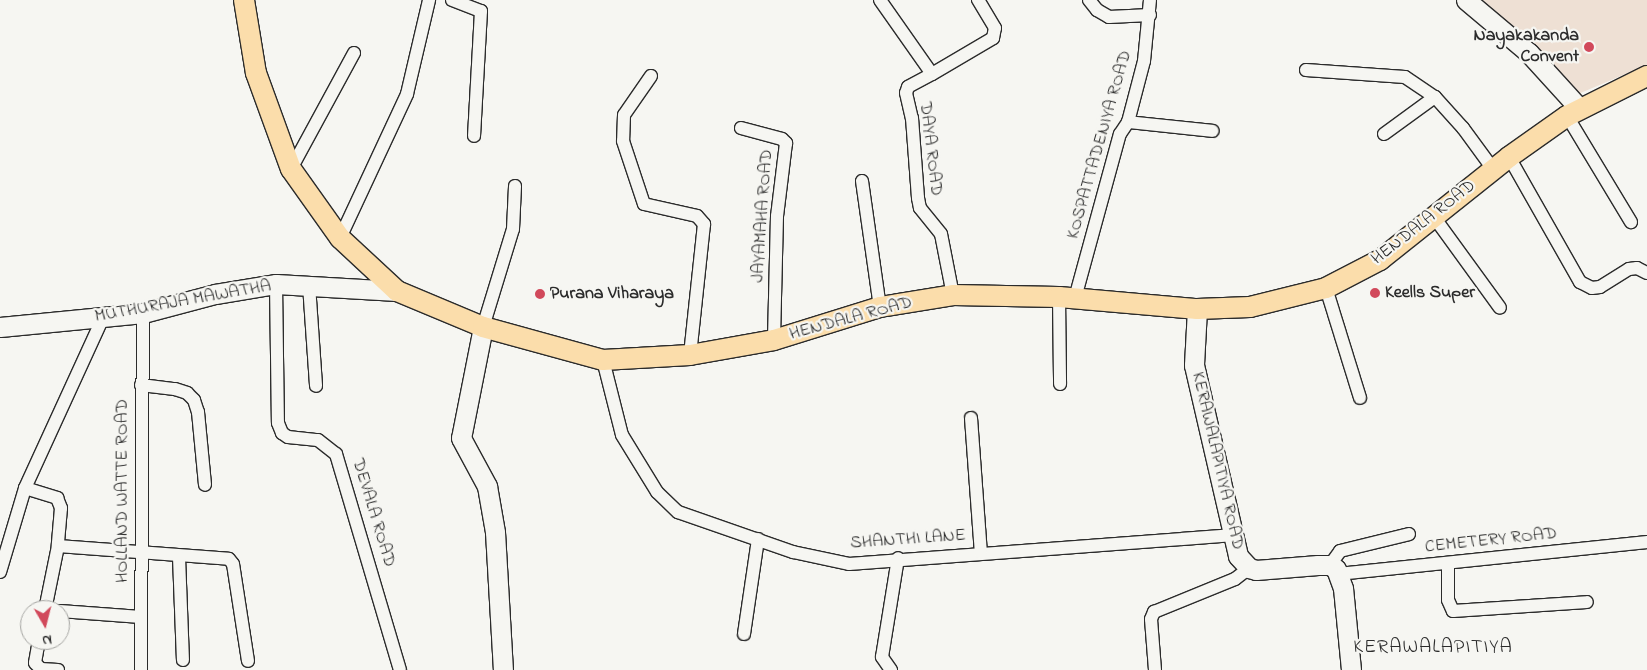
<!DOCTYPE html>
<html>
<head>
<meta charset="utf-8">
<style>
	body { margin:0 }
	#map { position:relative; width:1647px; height:670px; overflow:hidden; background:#f6f6f2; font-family:"Indie Flower",sans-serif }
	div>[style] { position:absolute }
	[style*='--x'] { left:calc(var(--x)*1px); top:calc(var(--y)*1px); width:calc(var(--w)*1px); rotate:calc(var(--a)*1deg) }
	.built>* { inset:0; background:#eee0d4 }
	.roads { filter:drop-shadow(1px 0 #2b2b2b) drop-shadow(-1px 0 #2b2b2b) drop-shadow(0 1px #2b2b2b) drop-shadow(0 -1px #2b2b2b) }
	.street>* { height:12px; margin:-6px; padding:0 6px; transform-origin:6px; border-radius:6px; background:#f6f6f2 }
	.secondary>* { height:19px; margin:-9.5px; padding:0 9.5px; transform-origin:9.5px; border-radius:9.5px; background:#f6f6f2 }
	.primary>* { height:20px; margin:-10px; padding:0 10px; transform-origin:10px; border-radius:10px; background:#fbddab }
	.dots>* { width:14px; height:14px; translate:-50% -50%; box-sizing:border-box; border:2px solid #f6f6f2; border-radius:50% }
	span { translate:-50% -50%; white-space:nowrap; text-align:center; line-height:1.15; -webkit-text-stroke:4.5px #f6f6f2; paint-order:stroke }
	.poi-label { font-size:18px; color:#2b2b2b; font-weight:700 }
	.right { translate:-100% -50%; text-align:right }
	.left { translate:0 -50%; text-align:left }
	.street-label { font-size:18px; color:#2b2b2b }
	.quarter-label { font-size:20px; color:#2b2b2b; letter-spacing:1px }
	.north { position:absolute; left:20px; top:600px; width:50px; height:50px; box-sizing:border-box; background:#f6f6f2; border:1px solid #a5a5a2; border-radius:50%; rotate:172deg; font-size:14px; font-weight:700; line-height:20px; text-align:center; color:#2b2b2b }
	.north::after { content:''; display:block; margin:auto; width:18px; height:22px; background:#d1495b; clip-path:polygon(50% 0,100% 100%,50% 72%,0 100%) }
</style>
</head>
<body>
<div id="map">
	<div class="built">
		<div style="clip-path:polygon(1472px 0,1647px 0,1647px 65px,1571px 97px,1516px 28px)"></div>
	</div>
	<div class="roads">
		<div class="street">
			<div style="--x:452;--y:0;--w:31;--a:21"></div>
			<div style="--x:481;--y:11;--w:125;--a:93.2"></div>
			<div style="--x:880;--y:0;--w:90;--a:54.9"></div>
			<div style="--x:932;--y:74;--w:27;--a:152"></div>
			<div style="--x:908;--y:87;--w:6;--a:108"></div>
			<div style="--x:906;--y:93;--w:26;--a:77"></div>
			<div style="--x:912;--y:118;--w:80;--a:85.7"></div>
			<div style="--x:918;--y:198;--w:10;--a:79"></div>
			<div style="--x:920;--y:208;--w:33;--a:51"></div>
			<div style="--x:941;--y:234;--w:62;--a:78.9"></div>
			<div style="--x:1089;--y:0;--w:13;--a:51"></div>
			<div style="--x:1097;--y:10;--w:14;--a:30"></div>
			<div style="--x:1109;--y:17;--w:41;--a:-2.8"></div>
			<div style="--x:1306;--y:70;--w:99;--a:4"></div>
			<div style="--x:1405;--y:77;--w:36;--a:34"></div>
			<div style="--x:1435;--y:97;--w:42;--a:47.9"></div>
			<div style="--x:1463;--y:128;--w:51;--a:53.8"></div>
			<div style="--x:932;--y:74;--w:71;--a:-30.5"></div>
			<div style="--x:993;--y:38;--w:10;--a:-79"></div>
			<div style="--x:995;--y:28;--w:33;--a:-121"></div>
			<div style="--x:651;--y:76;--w:47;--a:124.7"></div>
			<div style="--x:624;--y:115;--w:26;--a:92"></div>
			<div style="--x:623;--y:141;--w:66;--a:71.6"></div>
			<div style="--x:644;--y:204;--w:54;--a:12.8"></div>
			<div style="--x:697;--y:216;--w:11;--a:49"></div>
			<div style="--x:704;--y:224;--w:132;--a:96.1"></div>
			<div style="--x:1567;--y:116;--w:124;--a:58.9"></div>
			<div style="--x:1128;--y:122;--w:85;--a:6"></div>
			<div style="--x:741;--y:128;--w:42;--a:15"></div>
			<div style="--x:782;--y:139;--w:6;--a:45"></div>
			<div style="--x:786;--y:143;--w:74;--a:97"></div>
			<div style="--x:777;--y:216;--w:124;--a:91.4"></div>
			<div style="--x:1384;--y:134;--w:63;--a:-36"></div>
			<div style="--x:1509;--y:157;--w:144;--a:60.4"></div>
			<div style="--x:1580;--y:282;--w:13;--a:27"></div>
			<div style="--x:1592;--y:288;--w:8;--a:-7"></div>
			<div style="--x:1600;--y:287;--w:34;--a:-32"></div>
			<div style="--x:1629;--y:269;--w:8;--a:-7"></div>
			<div style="--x:1637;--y:268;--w:11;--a:27"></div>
			<div style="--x:291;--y:169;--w:132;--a:-61.5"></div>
			<div style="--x:862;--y:181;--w:127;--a:81.9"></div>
			<div style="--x:1434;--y:217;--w:112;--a:54"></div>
			<div style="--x:340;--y:238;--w:159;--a:-65"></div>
			<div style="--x:407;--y:94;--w:97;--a:-76.8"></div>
			<div style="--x:276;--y:284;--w:139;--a:89.2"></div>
			<div style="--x:278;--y:423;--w:11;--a:68"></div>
			<div style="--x:282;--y:433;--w:7;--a:34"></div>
			<div style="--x:288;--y:437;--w:30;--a:6"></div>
			<div style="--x:318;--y:440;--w:23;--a:38"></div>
			<div style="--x:336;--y:454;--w:225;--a:73.5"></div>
			<div style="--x:309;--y:285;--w:101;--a:86"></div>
			<div style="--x:1326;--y:288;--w:115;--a:72.8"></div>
			<div style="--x:1059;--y:297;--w:87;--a:89.3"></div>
			<div style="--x:1075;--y:298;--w:170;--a:-74.7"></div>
			<div style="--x:1120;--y:134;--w:14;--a:-56"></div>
			<div style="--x:1128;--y:122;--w:63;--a:-75.3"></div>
			<div style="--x:1144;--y:61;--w:61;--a:-84.4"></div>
			<div style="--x:483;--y:327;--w:102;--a:-73"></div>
			<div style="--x:513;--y:229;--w:43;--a:-87.3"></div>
			<div style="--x:603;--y:360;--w:77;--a:75.8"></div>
			<div style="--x:622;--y:435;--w:67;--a:58.4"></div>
			<div style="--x:657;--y:492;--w:29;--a:44"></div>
			<div style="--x:678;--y:512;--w:122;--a:19.2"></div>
			<div style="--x:793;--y:552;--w:57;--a:12.1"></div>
			<div style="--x:849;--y:564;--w:383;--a:-4.3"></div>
			<div style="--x:141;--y:385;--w:34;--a:7"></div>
			<div style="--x:175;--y:389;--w:13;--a:18"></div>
			<div style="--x:187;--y:393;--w:10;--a:45"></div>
			<div style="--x:194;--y:400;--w:13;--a:72"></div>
			<div style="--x:198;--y:412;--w:73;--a:84.5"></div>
			<div style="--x:971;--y:418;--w:135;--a:85.8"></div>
			<div style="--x:25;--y:488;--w:34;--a:17"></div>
			<div style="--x:57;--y:498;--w:11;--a:68"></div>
			<div style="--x:61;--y:508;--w:38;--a:95"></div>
			<div style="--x:58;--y:546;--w:65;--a:101.5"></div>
			<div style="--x:58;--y:546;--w:171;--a:4.3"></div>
			<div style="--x:229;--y:559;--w:6;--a:51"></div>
			<div style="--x:233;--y:564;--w:98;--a:81.2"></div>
			<div style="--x:179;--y:557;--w:103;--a:87.8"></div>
			<div style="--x:1448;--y:563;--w:37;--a:90"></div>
			<div style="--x:1448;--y:600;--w:12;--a:66"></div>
			<div style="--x:1453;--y:611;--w:134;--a:-3.8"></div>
			<div style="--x:1330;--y:565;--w:17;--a:-54"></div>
			<div style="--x:1340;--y:551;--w:71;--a:-13.8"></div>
			<div style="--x:0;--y:572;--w:88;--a:-73.4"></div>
			<div style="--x:25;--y:488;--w:187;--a:-65.4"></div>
			<div style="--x:1338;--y:574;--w:311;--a:-5.9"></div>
			<div style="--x:60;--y:611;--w:81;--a:4.2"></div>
			<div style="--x:744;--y:634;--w:96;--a:-81.6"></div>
			<div style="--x:39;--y:640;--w:23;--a:100"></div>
			<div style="--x:35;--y:663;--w:8;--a:45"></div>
			<div style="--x:41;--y:669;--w:17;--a:3"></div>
			<div style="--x:141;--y:670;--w:357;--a:-89.7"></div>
			<div style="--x:891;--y:670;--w:16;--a:-125"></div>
			<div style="--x:882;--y:657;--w:100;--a:-80.8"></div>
			<div style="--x:1155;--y:670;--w:51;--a:-94.5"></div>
			<div style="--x:1151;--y:619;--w:8;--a:-67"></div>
			<div style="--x:1154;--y:612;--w:87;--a:-22.2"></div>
			<div style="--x:1235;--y:579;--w:18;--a:-38"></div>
		</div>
		<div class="secondary">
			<div style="--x:1466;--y:0;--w:82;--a:40.1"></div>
			<div style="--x:1529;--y:53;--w:74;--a:47.7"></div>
			<div style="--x:1197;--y:309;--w:56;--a:93.1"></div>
			<div style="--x:1194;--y:365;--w:196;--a:77"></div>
			<div style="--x:1238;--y:556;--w:16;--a:47"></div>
			<div style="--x:1249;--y:568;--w:7;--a:16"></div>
			<div style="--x:1256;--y:570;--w:62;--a:-4.6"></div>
			<div style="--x:1318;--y:565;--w:12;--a:0"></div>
			<div style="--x:1330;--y:565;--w:7;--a:34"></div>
			<div style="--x:1336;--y:569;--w:20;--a:70"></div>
			<div style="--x:1343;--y:588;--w:82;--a:84.4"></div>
			<div style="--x:0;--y:327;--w:144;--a:-5.6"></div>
			<div style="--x:143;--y:313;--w:74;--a:-14.8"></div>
			<div style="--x:215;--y:294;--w:62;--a:-9.3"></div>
			<div style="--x:276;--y:284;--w:121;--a:3.3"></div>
			<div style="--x:483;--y:327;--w:113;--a:101.2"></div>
			<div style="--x:461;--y:438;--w:55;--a:61.6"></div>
			<div style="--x:487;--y:486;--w:47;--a:80.1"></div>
			<div style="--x:495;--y:532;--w:138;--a:86.7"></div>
		</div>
		<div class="primary">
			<div style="--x:244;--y:0;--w:74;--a:80.7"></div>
			<div style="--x:256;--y:73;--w:102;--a:70"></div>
			<div style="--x:291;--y:169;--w:85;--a:54.6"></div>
			<div style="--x:340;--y:238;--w:78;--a:42.9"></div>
			<div style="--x:397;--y:291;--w:93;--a:22.7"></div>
			<div style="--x:483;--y:327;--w:124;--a:15.4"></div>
			<div style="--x:603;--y:360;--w:87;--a:-3.3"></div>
			<div style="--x:690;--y:355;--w:85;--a:-10.1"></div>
			<div style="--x:774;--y:340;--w:111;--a:-17.3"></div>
			<div style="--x:880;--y:307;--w:74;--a:-9.3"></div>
			<div style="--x:953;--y:295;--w:106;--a:1.1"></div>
			<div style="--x:1059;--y:297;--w:139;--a:5"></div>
			<div style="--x:1197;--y:309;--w:53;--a:-2.2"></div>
			<div style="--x:1250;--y:307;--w:78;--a:-14"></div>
			<div style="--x:1326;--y:288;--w:61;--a:-27.4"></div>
			<div style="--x:1380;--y:260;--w:165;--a:-38.6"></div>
			<div style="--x:1509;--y:157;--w:71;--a:-35.3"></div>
			<div style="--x:1567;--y:116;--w:89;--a:-26.6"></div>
		</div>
	</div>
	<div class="dots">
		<div style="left:1589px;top:47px;background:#d1495b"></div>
		<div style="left:1375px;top:293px;background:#d1495b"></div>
		<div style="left:540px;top:294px;background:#d1495b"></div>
	</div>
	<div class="poi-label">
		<span class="right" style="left:1579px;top:47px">Nayakakanda<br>Convent</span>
		<span class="left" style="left:1385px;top:293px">Keells Super</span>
		<span class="left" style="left:550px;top:294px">Purana Viharaya</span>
	</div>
	<div class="street-label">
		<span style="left:1100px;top:145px;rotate:-74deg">KOSPATTADENIYA ROAD</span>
		<span style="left:930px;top:149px;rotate:83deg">DAYA ROAD</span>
		<span style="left:763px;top:216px;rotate:-86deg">JAYAMAHA ROAD</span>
		<span style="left:1424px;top:223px;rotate:-38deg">HENDALA ROAD</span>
		<span style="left:183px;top:302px;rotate:-10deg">MUTHURAJA MAWATHA</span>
		<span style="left:851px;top:319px;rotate:-15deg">HENDALA ROAD</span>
		<span style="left:1217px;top:461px;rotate:77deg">KERAWALAPITIYA ROAD</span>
		<span style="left:123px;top:491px;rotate:-90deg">HOLLAND WATTE ROAD</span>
		<span style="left:373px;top:513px;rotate:73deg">DEVALA ROAD</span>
		<span style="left:908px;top:540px;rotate:-4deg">SHANTHI LANE</span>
		<span style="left:1491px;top:541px;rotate:-6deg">CEMETERY ROAD</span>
	</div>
	<div class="quarter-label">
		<span style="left:1433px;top:647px">KERAWALAPITIYA</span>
	</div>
	<div class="north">N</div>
</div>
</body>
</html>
